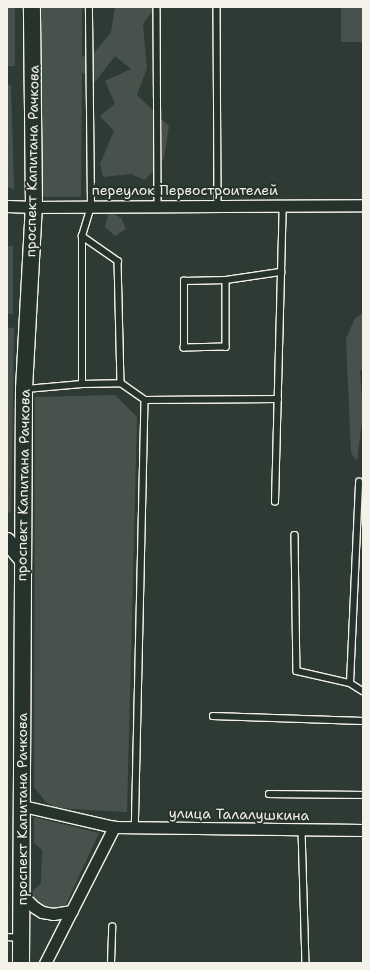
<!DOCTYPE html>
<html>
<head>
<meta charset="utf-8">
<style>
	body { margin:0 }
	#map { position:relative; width:370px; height:970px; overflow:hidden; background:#2e3b34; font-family:"Shantell Sans",sans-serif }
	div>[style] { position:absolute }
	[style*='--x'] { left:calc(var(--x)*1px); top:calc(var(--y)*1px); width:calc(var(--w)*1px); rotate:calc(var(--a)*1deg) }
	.green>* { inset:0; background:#48524c; transform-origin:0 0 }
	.roads { filter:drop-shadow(1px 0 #f4f1e8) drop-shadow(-1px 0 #f4f1e8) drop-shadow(0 1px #f4f1e8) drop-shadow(0 -1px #f4f1e8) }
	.lane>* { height:5.5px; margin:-2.75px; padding:0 2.75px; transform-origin:2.75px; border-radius:2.75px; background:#26332d }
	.street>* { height:11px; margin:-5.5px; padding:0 5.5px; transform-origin:5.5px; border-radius:5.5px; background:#26332d }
	.secondary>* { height:16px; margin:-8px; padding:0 8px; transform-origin:8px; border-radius:8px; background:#26332d }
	span { translate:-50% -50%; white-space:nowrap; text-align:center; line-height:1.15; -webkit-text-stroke:4px #26332d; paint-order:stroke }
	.street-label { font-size:14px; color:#f4f1e8 }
	.frame { position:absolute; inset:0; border:8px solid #f4f1e8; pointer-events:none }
</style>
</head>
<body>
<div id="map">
	<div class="green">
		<div style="left:7px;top:7px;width:8px;height:59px"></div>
		<div style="clip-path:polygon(39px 7px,82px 7px,82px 57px,94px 53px,111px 32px,115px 7px,153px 7px,154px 9px,143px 24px,147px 68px,137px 95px,169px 126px,164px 158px,145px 180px,131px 174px,103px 177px,100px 164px,114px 131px,100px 116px,115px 104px,105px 81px,131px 69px,115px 56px,95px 82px,82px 72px,81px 197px,38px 197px)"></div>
		<div style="left:341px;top:7px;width:22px;height:35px"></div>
		<div style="clip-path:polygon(7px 85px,11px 85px,14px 189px,7px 187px)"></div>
		<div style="clip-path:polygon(109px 211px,121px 218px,126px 229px,115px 236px,105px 227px)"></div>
		<div style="left:13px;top:246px;width:68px;height:7px;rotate:90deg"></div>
		<div style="clip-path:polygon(363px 313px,363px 369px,360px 371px,363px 412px,357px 461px,351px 453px,346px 339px,355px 318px)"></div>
		<div style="clip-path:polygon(14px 327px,11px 513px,7px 512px,7px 329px)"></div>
		<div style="clip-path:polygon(115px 395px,137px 417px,127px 812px,57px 808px,46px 802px,34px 787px,35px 397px)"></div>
		<div style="clip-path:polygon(34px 817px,99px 833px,62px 913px,33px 902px,33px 891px,41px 883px,42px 850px,34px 843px)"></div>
	</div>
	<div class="roads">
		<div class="lane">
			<div style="--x:157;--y:7;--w:198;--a:89.7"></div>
			<div style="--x:217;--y:7;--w:198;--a:89.7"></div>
			<div style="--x:82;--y:236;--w:44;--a:34.8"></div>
			<div style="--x:118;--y:261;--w:122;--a:88.6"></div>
			<div style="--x:121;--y:383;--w:29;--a:35"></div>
			<div style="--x:145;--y:400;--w:427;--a:91.3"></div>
			<div style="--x:226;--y:280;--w:67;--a:90"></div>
			<div style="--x:226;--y:347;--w:42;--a:178.6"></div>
			<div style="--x:184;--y:348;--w:67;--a:-90"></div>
			<div style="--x:184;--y:281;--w:42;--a:-1.4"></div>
			<div style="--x:226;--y:280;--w:56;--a:-8.3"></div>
			<div style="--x:82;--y:384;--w:39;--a:-1"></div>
			<div style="--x:26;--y:389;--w:56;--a:-5.1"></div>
			<div style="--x:82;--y:384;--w:148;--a:-90"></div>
			<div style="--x:82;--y:236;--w:31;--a:-73"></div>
			<div style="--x:91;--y:206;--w:199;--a:-90.6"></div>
			<div style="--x:145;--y:400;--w:133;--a:-0.4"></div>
			<div style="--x:275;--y:502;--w:297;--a:-88.5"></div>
			<div style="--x:295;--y:535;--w:136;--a:89.2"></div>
			<div style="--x:297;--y:671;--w:54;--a:12.8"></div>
			<div style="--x:350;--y:683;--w:15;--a:32"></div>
			<div style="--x:350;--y:683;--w:201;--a:-87.4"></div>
			<div style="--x:213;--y:716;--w:150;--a:1.9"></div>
			<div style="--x:269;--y:794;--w:94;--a:0.6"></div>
			<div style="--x:302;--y:830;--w:133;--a:88.3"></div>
			<div style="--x:7;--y:937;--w:14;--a:4"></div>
			<div style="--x:111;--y:963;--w:36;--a:-88"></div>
		</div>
		<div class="street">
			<div style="--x:7;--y:206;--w:27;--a:2"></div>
			<div style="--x:34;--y:207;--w:329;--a:-0.3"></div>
			<div style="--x:23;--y:806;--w:93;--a:13"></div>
			<div style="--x:114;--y:827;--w:249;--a:0.7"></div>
			<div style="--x:21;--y:894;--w:18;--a:45"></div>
			<div style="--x:34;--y:907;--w:9;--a:32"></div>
			<div style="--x:42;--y:912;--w:11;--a:10"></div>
			<div style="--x:53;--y:914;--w:19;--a:-9"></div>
			<div style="--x:45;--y:963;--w:153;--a:-63.1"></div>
		</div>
		<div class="secondary">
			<div style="--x:7;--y:541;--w:23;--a:50"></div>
			<div style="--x:21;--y:963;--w:574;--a:-89.7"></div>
			<div style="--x:24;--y:389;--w:182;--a:-86.9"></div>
			<div style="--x:34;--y:207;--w:200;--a:-90.6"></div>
		</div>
	</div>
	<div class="street-label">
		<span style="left:32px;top:161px;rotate:-89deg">проспект Капитана Рачкова</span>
		<span style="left:185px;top:190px">переулок Первостроителей</span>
		<span style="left:23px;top:485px;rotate:-89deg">проспект Капитана Рачкова</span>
		<span style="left:22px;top:809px;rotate:-90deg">проспект Капитана Рачкова</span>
		<span style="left:239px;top:814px;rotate:1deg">улица Талалушкина</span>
	</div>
	<div class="frame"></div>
</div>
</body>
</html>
